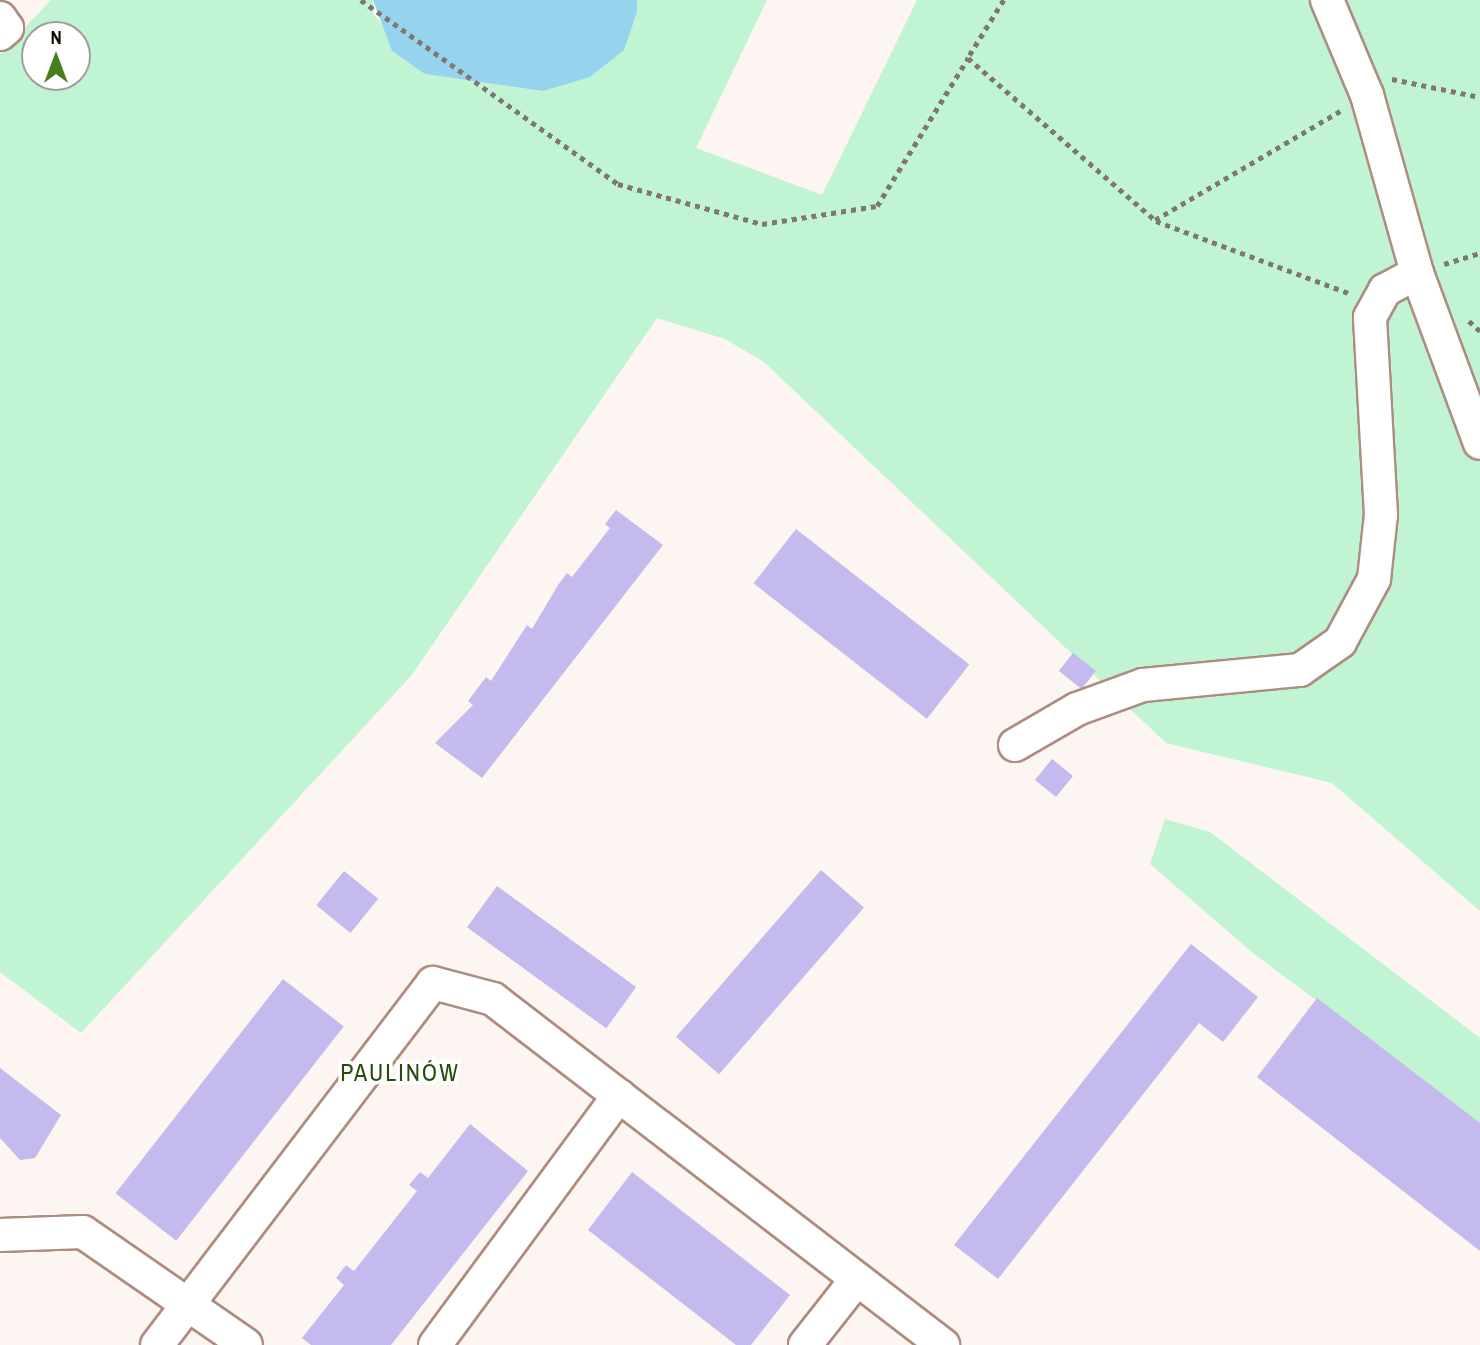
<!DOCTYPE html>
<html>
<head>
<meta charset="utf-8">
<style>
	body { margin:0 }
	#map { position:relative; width:1480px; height:1345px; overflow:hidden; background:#fdf5f2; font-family:"Archivo Narrow",sans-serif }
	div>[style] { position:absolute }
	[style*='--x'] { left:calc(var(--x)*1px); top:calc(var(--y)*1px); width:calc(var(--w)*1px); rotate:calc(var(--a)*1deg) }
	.green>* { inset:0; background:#c0f4d3 }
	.water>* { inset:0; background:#96d3ed }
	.building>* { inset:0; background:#c4baed; transform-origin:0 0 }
	.path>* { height:4.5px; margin-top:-2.25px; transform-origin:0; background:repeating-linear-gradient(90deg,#807673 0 5px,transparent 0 10px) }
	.roads { filter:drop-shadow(2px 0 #ae8c7f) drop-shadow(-2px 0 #ae8c7f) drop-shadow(0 2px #ae8c7f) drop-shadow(0 -2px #ae8c7f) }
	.minor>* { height:32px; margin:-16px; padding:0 16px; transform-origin:16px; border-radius:16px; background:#fff }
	span { translate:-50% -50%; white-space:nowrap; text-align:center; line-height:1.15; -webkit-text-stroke:7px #fff; paint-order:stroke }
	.neighbourhood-label { font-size:24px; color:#274c0c; letter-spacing:2px }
	.north { position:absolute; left:21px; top:21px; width:70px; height:70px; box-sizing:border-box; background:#fff; border:2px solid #a19d9b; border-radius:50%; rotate:0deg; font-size:19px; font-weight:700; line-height:28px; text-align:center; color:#150905 }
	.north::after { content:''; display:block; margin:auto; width:24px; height:32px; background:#45801b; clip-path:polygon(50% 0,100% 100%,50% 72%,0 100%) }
</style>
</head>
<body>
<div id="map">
	<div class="green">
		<div style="clip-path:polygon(evenodd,51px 0,373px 0,374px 15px,425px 74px,543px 91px,637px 12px,637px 0,767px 0,696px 148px,822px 195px,917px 0,1480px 0,1480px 911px,1332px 783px,1166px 743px,764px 362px,725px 339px,657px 318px,411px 676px,81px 1033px,0 972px,0 54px,51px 0,35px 35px,77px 35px,77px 77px,35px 77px,35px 35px)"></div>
		<div style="clip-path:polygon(1165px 819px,1210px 832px,1480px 1038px,1480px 1123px,1253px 953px,1150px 864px)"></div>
	</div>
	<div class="water">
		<div style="clip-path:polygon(373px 0,637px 0,637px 12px,624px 50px,590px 77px,543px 91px,425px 74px,392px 51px)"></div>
	</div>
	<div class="building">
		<div style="clip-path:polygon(616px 510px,663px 545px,482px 778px,435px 743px,473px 705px,468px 701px,486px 677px,491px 681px,527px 625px,532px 629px,558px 585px,567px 573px,572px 577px,610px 528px,605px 524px)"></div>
		<div style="left:796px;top:529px;width:220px;height:69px;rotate:38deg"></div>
		<div style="left:1073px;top:653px;width:29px;height:23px;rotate:38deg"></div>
		<div style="left:1052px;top:759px;width:27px;height:27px;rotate:39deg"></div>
		<div style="left:821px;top:870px;width:57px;height:221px;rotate:41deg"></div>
		<div style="left:344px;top:871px;width:44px;height:44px;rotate:39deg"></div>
		<div style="left:497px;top:886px;width:172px;height:51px;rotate:36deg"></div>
		<div style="clip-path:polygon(1191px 944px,1258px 997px,1223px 1042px,1199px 1023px,998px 1279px,954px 1245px)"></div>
		<div style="left:283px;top:979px;width:77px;height:272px;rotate:38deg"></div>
		<div style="clip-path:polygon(1317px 998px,1480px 1123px,1480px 1251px,1257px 1077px)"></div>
		<div style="clip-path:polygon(0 1068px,61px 1115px,35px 1158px,20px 1160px,0 1138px)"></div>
		<div style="clip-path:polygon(470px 1124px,528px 1171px,391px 1345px,311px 1345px,302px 1338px,344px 1285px,336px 1278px,346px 1265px,354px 1271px,417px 1191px,409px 1185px,420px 1172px,428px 1178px)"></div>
		<div style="clip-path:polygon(632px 1172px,790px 1295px,751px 1345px,736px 1345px,588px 1230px)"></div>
	</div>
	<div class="path">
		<div style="--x:361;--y:0;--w:316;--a:35.6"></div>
		<div style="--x:618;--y:184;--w:149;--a:15.5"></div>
		<div style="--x:762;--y:224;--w:116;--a:-8.9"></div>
		<div style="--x:877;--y:206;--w:174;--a:-58.4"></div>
		<div style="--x:1004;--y:0;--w:68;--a:121.8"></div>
		<div style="--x:968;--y:58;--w:247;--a:40.9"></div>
		<div style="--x:1155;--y:220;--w:215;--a:-30.5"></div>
		<div style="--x:1392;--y:79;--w:90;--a:11.6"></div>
		<div style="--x:1156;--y:221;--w:208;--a:20.5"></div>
		<div style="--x:1444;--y:264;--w:38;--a:-17"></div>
		<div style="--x:1469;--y:321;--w:15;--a:42"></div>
	</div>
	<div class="roads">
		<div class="minor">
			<div style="--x:1327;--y:0;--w:103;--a:67.2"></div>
			<div style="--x:1367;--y:95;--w:185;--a:74.3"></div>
			<div style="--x:1417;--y:273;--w:181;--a:69.7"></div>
			<div style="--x:0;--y:18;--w:12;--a:55"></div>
			<div style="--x:7;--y:28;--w:9;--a:139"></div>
			<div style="--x:1015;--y:745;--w:72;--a:-30.1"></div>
			<div style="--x:1077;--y:709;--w:70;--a:-20"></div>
			<div style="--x:1143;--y:685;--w:158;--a:-5.5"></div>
			<div style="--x:1300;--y:670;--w:49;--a:-35"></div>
			<div style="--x:1340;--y:642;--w:72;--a:-61.6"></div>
			<div style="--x:1374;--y:579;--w:64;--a:-83.8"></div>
			<div style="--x:1381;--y:515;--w:198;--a:-93.2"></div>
			<div style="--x:1370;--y:317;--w:31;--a:-61"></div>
			<div style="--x:1385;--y:290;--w:36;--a:-28"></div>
			<div style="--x:0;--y:1235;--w:83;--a:-2.1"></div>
			<div style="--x:83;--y:1232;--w:198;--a:34.7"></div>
			<div style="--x:157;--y:1345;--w:455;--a:-52.7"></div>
			<div style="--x:433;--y:983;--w:62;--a:14.9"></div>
			<div style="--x:493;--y:999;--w:568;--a:37.56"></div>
			<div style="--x:435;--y:1345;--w:310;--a:-53.6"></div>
			<div style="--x:805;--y:1345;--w:84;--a:-51.8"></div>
		</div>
	</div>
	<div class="neighbourhood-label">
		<span style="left:400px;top:1073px">PAULINÓW</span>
	</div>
	<div class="north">N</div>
</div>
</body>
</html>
